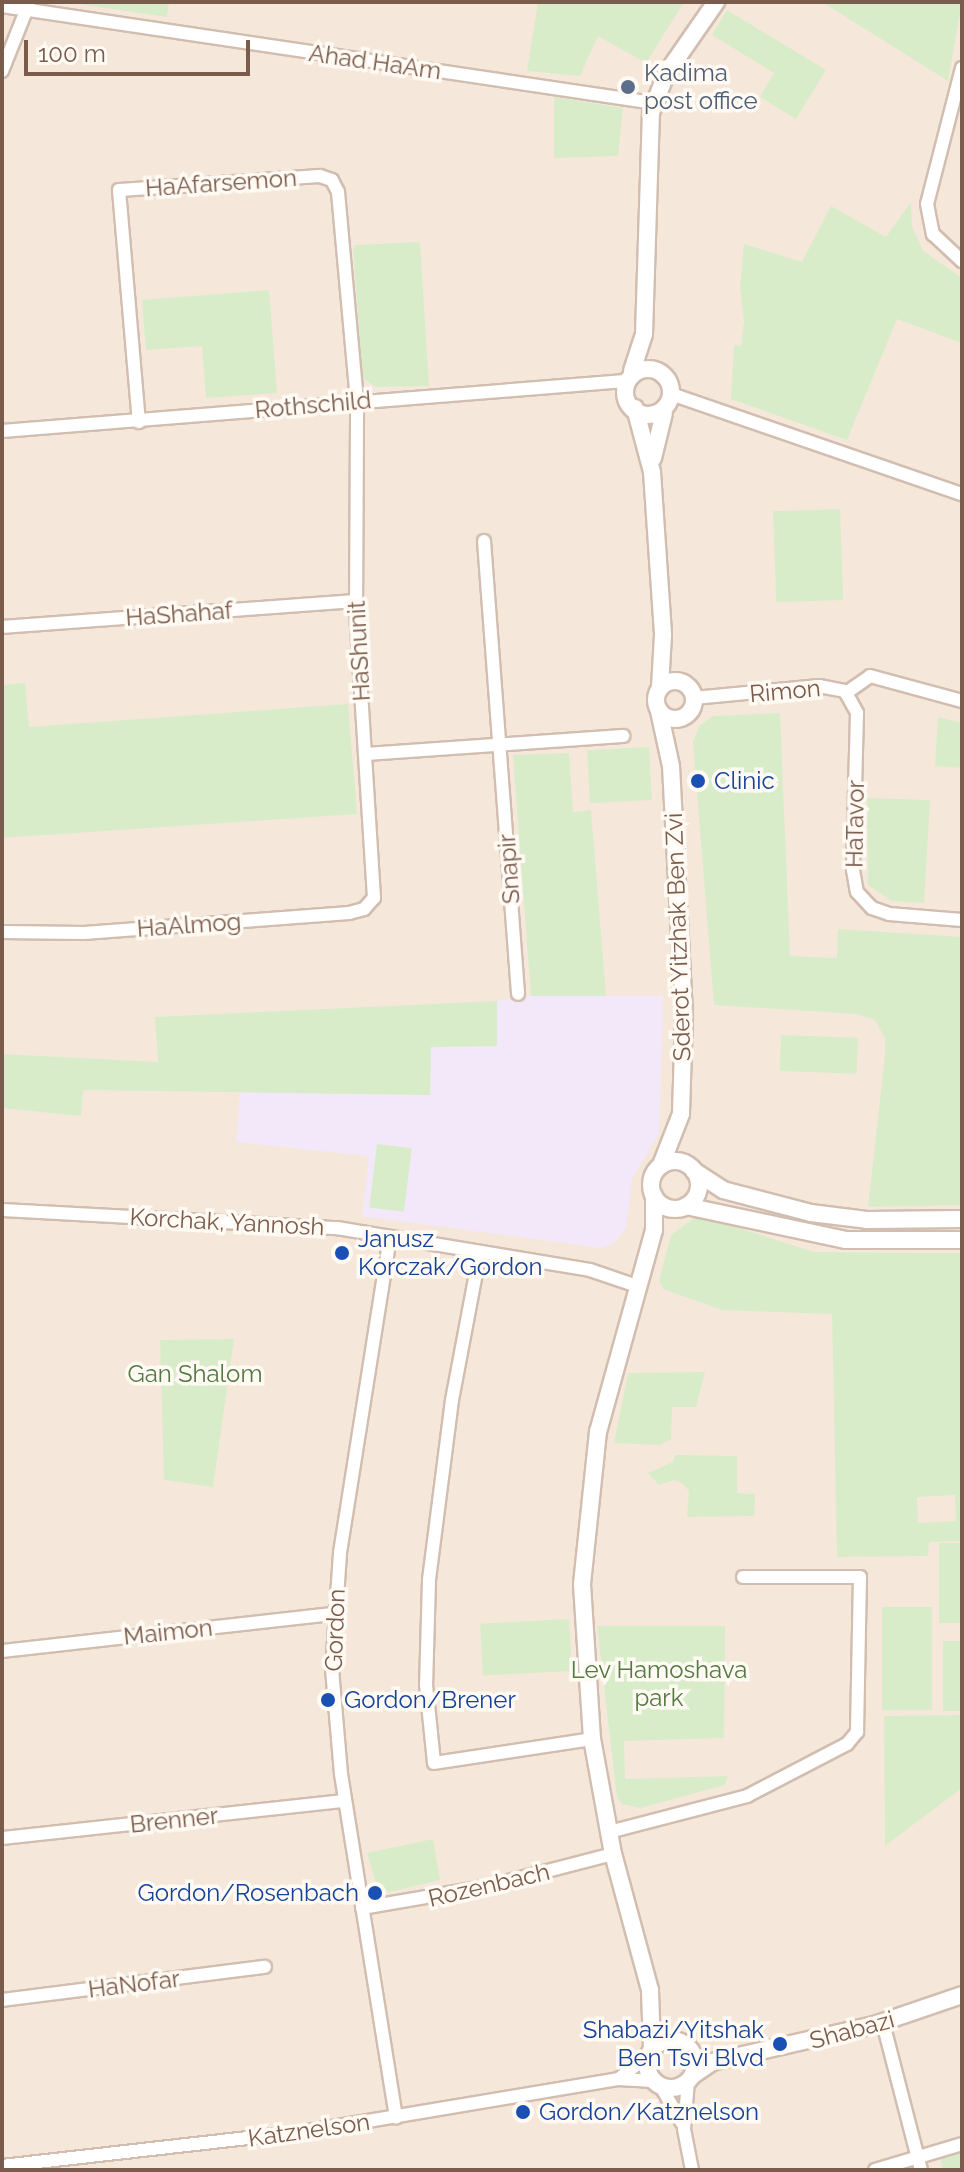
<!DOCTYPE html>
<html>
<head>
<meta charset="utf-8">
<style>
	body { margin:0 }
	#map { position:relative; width:964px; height:2172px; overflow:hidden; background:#fdf6ec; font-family:Raleway,sans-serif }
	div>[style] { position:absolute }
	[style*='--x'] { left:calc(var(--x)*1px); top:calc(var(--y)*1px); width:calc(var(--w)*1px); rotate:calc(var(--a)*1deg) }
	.residential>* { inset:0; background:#f5e8da; transform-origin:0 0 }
	.education>* { inset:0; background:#f3e8fa }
	.green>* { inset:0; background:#d8ecc9; transform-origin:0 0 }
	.roads { filter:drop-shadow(2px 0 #d1beb0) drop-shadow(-2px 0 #d1beb0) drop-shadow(0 2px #d1beb0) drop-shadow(0 -2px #d1beb0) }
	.minor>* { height:12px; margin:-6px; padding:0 6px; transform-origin:6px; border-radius:6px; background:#fff }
	.tertiary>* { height:16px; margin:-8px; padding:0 8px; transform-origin:8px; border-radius:8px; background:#fff }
	.tertiary>.ring { margin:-8px; padding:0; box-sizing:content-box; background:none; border:16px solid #fff; border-radius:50% }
	.dots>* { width:22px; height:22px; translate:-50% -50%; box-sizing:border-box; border:4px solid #fffaf3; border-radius:50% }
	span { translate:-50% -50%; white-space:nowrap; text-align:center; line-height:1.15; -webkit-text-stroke:7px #fffaf3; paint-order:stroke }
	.street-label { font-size:24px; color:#7a5c4d }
	.service-label { font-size:24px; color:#4e5e75 }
	.left { translate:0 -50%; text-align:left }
	.transit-label { font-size:24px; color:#164399 }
	.right { translate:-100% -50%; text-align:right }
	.park-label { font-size:24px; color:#537a41 }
	.frame { position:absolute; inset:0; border:4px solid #7a5c4d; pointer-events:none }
	.scale { position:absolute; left:24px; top:40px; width:226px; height:36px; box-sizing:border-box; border:4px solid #7a5c4d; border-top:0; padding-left:10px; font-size:24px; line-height:28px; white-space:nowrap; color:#7a5c4d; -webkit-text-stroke:6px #fffaf3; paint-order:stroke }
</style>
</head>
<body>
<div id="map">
	<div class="residential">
		<div style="left:2px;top:2px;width:960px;height:2168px"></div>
	</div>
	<div class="education">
		<div style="clip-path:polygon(531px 996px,663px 996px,659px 1133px,632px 1179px,626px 1228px,613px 1244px,601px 1248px,362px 1216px,369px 1156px,236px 1142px,240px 1092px,430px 1095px,430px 1047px,497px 1046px,497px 1001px)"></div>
	</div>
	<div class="green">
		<div style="clip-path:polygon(65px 2px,169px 2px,167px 17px)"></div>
		<div style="clip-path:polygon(538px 2px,684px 2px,646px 63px,598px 36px,580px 76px,527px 71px)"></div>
		<div style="clip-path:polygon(822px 2px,962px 2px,948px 81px)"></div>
		<div style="clip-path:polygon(727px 10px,826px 70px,796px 119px,760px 97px,774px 73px,712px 35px)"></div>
		<div style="clip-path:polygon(554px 97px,623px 108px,618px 156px,554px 158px)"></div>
		<div style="clip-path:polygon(911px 202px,912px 226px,923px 251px,962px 278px,962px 343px,897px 319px,847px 440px,731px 399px,734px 345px,741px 346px,744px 321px,740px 287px,744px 244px,802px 262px,831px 206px,886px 237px)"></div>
		<div style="clip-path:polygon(420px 242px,429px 386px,376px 387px,363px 378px,353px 250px,355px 245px)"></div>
		<div style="clip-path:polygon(269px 290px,277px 393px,206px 398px,202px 346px,146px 350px,142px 300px)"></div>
		<div style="left:840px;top:509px;width:91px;height:67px;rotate:88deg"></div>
		<div style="clip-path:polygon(25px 683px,29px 727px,348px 704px,357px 814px,2px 838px,2px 685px)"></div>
		<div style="clip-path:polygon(780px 713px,790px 956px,837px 958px,838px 929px,962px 937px,962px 1205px,868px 1207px,885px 1055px,885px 1038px,875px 1020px,857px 1014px,714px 1005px,693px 742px,699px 726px,713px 716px)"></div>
		<div style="clip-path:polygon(938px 717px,962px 723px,962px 768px,935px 766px)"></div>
		<div style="left:649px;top:747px;width:53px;height:62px;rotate:87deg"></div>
		<div style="clip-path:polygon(569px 753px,573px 812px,591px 810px,606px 996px,531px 996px,513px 755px)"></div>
		<div style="clip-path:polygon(867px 798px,930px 800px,924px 903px,892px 901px,868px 885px)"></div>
		<div style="clip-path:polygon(497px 1001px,497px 1046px,431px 1047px,430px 1095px,83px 1090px,81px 1116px,2px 1108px,2px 1054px,158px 1062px,155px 1017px)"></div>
		<div style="left:781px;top:1035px;width:77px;height:36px;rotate:2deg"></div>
		<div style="left:377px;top:1144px;width:35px;height:64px;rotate:7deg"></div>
		<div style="clip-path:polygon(evenodd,698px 1215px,814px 1252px,962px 1253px,962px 1541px,929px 1542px,928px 1556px,837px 1557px,832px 1314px,722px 1310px,663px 1289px,659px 1281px,671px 1235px,698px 1215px,955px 1495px,956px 1521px,918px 1523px,917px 1497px,955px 1495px)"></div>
		<div style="clip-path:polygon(234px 1339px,213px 1487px,164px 1480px,160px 1340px)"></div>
		<div style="clip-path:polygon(705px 1372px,696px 1407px,672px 1407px,671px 1439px,660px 1445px,614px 1443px,628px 1373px)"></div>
		<div style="clip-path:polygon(675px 1455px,737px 1456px,737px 1493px,755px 1494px,754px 1516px,687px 1517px,689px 1491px,683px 1484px,674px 1480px,659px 1485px,648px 1473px,673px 1462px)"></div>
		<div style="left:939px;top:1543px;width:23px;height:80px"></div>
		<div style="left:882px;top:1607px;width:50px;height:103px"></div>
		<div style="left:569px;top:1619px;width:52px;height:89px;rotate:87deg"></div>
		<div style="clip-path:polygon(597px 1626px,725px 1626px,724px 1738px,624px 1741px,625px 1779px,728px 1776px,725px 1785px,640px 1808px,622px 1804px,617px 1797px)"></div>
		<div style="left:943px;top:1641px;width:19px;height:70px"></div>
		<div style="clip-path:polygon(962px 1715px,962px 1788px,885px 1846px,884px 1716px)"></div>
		<div style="clip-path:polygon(433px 1839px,440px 1880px,389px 1892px,377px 1886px,367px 1853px)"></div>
		<div style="clip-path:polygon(962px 2151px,962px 2170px,943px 2170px,940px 2158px)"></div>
	</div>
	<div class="roads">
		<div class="minor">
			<div style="--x:2;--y:6;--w:658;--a:8.47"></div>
			<div style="--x:962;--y:68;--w:140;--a:104.4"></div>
			<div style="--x:927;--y:204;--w:31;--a:79"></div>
			<div style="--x:933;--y:234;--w:40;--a:43"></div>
			<div style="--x:2;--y:71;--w:73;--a:-68.3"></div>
			<div style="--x:671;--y:394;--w:308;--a:19"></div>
			<div style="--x:2;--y:431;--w:625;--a:-4.59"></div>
			<div style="--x:484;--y:541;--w:454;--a:85.7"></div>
			<div style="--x:2;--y:627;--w:355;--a:-4.2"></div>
			<div style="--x:846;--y:693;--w:29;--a:-35"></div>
			<div style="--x:870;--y:676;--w:95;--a:15.2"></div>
			<div style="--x:694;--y:698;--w:126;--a:-5.5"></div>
			<div style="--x:819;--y:686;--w:26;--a:11"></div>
			<div style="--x:845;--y:691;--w:25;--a:61"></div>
			<div style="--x:857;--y:713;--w:157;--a:91.5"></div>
			<div style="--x:853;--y:870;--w:22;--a:80"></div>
			<div style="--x:857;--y:892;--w:22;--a:47"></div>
			<div style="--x:872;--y:908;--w:18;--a:19"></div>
			<div style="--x:889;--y:914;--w:73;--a:4.7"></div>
			<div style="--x:365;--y:754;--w:259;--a:-4"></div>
			<div style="--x:2;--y:932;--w:82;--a:0.7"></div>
			<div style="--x:84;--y:933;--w:266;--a:-4.3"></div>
			<div style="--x:349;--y:913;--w:16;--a:-15"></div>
			<div style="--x:364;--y:909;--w:15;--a:-48"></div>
			<div style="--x:374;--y:898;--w:285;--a:-93.6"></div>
			<div style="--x:356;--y:614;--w:213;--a:-89.7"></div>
			<div style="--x:357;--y:401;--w:210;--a:-95.2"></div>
			<div style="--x:338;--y:192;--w:13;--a:-117"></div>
			<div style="--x:332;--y:180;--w:13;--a:-162"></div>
			<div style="--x:320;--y:176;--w:201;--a:176"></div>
			<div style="--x:119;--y:190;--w:233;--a:85.1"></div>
			<div style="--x:2;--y:1210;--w:335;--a:3.1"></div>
			<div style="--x:337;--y:1228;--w:256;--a:9.4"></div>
			<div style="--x:590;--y:1270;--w:50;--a:18.8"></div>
			<div style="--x:390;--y:1237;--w:320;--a:99"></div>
			<div style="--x:340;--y:1553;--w:116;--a:93.9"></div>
			<div style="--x:332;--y:1669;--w:105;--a:85.1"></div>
			<div style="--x:341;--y:1774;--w:348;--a:80.9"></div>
			<div style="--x:480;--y:1252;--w:151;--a:100.7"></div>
			<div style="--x:452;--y:1400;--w:181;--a:97.3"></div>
			<div style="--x:429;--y:1580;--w:105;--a:91.6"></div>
			<div style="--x:426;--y:1685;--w:78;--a:84.1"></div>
			<div style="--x:434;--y:1763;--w:160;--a:-8.6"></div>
			<div style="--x:2;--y:1651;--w:333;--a:-6.4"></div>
			<div style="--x:609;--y:1832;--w:143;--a:-14.6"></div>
			<div style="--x:747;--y:1796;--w:113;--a:-27.5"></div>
			<div style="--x:847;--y:1744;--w:16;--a:-50"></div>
			<div style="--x:857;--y:1732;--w:155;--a:-88.9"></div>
			<div style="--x:860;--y:1577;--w:117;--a:180"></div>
			<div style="--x:2;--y:1838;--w:345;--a:-6.2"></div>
			<div style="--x:362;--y:1908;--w:129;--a:-9.8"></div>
			<div style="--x:489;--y:1886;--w:128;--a:-14.5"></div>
			<div style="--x:2;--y:2000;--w:265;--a:-7.2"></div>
			<div style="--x:883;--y:2023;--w:152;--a:75.5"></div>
			<div style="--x:621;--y:2077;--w:34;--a:-38"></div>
			<div style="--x:688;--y:2081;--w:48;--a:94.8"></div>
			<div style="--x:684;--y:2129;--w:42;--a:79"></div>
			<div style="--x:660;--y:2085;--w:44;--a:59.9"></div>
			<div style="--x:2;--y:2166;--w:308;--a:-6.5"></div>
			<div style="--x:308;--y:2131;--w:314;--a:-9.5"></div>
			<div style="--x:618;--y:2079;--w:36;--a:3"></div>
			<div style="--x:875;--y:2170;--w:91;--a:-16.6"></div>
		</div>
		<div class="tertiary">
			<div class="ring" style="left:625px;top:369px;width:30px;height:30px"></div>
			<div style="--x:632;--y:371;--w:39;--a:-72"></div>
			<div style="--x:644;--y:334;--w:221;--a:-88.2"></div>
			<div style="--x:651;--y:113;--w:42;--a:-69"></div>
			<div style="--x:666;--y:74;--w:88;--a:-55.2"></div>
			<div style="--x:635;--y:408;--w:66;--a:75.1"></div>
			<div style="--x:652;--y:472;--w:163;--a:86.1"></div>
			<div style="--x:663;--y:635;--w:52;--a:93.3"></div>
			<div style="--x:653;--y:458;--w:46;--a:-76.3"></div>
			<div class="ring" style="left:656px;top:681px;width:22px;height:22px"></div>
			<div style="--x:659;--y:711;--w:56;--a:77.7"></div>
			<div style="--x:671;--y:766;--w:251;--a:87"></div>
			<div style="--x:684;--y:1017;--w:97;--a:91.8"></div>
			<div style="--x:681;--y:1114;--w:55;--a:111.4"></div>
			<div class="ring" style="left:651px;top:1161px;width:32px;height:32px"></div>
			<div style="--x:694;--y:1171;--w:35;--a:33"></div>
			<div style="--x:723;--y:1190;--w:91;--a:14.6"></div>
			<div style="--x:811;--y:1213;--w:56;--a:7.1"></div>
			<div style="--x:867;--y:1220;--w:95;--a:-0.6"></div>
			<div style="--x:686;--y:1206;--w:164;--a:12"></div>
			<div style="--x:846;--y:1240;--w:116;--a:0"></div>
			<div class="ring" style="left:647px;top:2040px;width:32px;height:32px"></div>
			<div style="--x:652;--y:2048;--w:58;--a:-92"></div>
			<div style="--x:650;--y:1990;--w:141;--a:-105.2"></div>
			<div style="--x:613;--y:1854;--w:117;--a:-100.3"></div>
			<div style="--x:592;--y:1739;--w:155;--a:-93.7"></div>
			<div style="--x:582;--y:1584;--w:153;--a:-84"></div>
			<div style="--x:598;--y:1432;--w:210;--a:-74.5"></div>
			<div style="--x:654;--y:1230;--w:34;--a:-90"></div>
			<div style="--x:693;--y:2075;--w:23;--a:-34"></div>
			<div style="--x:712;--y:2062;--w:166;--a:-12.9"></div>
			<div style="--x:874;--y:2025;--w:93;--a:-18.8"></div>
		</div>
	</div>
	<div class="dots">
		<div style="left:628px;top:87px;background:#5c6f8a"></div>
		<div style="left:698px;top:781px;background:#1a4fb4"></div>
		<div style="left:342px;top:1253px;background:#1a4fb4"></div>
		<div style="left:328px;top:1700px;background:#1a4fb4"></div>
		<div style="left:375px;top:1893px;background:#1a4fb4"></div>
		<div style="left:780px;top:2044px;background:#1a4fb4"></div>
		<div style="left:523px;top:2112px;background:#1a4fb4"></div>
	</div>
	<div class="street-label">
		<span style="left:375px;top:62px;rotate:8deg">Ahad HaAm</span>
		<span style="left:221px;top:183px;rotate:-4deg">HaAfarsemon</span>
		<span style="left:313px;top:405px;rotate:-5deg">Rothschild</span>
		<span style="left:179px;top:614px;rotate:-4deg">HaShahaf</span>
		<span style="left:359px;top:651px;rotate:-93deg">HaShunit</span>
		<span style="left:785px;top:691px;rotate:-5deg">Rimon</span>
		<span style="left:855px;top:824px;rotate:-89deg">HaTavor</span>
		<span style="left:509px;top:869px;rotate:-94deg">Snapir</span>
		<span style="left:189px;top:925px;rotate:-4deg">HaAlmog</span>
		<span style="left:678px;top:937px;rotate:-92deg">Sderot Yitzhak Ben Zvi</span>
		<span style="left:227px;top:1222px;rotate:3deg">Korchak, Yannosh</span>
		<span style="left:335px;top:1630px;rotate:-88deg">Gordon</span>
		<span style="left:168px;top:1632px;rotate:-6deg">Maimon</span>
		<span style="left:174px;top:1820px;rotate:-6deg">Brenner</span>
		<span style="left:489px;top:1885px;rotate:-13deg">Rozenbach</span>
		<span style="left:134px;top:1984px;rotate:-7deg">HaNofar</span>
		<span style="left:852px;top:2030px;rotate:-15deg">Shabazi</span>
		<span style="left:309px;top:2130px;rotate:-8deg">Katznelson</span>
	</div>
	<div class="service-label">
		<span class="left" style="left:644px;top:87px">Kadima<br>post office</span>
	</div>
	<div class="transit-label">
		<span class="left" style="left:714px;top:781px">Clinic</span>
		<span class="left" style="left:358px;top:1253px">Janusz<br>Korczak/Gordon</span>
		<span class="left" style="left:344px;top:1700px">Gordon/Brener</span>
		<span class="right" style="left:359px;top:1893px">Gordon/Rosenbach</span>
		<span class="right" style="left:764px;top:2044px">Shabazi/Yitshak<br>Ben Tsvi Blvd</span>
		<span class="left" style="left:539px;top:2112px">Gordon/Katznelson</span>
	</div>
	<div class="park-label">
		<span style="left:195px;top:1374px">Gan Shalom</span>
		<span style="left:659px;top:1684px">Lev Hamoshava<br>park</span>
	</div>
	<div class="frame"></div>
	<div class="scale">100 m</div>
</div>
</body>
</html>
